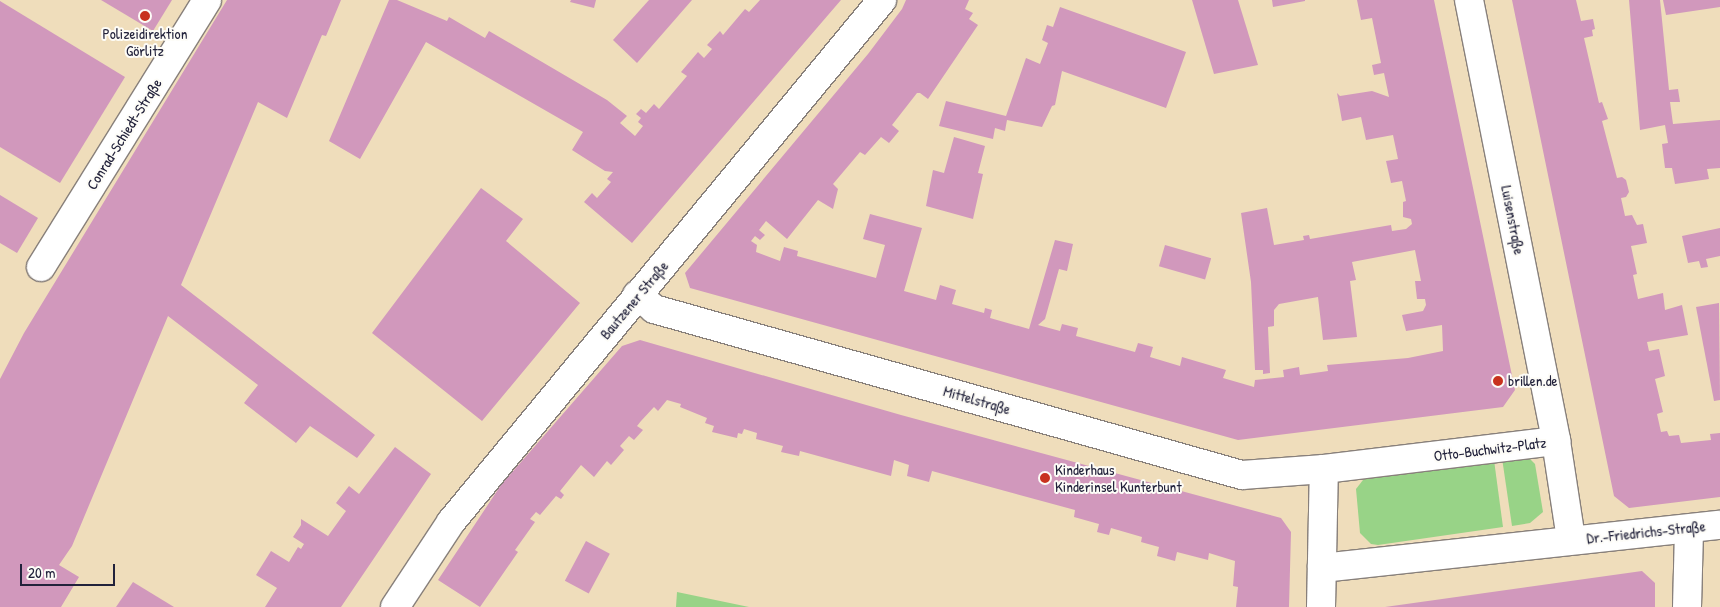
<!DOCTYPE html>
<html>
<head>
<meta charset="utf-8">
<style>
	body { margin:0 }
	#map { position:relative; width:1720px; height:607px; overflow:hidden; background:#efddbb; font-family:"Patrick Hand",sans-serif }
	div>[style] { position:absolute }
	[style*='--x'] { left:calc(var(--x)*1px); top:calc(var(--y)*1px); width:calc(var(--w)*1px); rotate:calc(var(--a)*1deg) }
	.green>* { inset:0; background:#98d387 }
	.building>* { inset:0; background:#d198bc; transform-origin:0 0 }
	.roads { filter:drop-shadow(1px 0 #88807b) drop-shadow(-1px 0 #88807b) drop-shadow(0 1px #88807b) drop-shadow(0 -1px #88807b) }
	.minor>* { height:28px; margin:-14px; padding:0 14px; transform-origin:14px; border-radius:14px; background:#fff }
	.dots>* { width:14px; height:14px; translate:-50% -50%; box-sizing:border-box; border:2px solid #fdfcf7; border-radius:50% }
	span { translate:-50% -50%; white-space:nowrap; text-align:center; line-height:1.15; -webkit-text-stroke:4px #fdfcf7; paint-order:stroke }
	.poi-label { font-size:15px; color:#22223b }
	.left { translate:0 -50%; text-align:left }
	.street-label { font-size:15px; color:#22223b }
	.scale { position:absolute; left:20px; top:564px; width:95px; height:22px; box-sizing:border-box; border:2px solid #22223b; border-top:0; padding-left:6px; font-size:15px; line-height:18px; white-space:nowrap; color:#22223b; -webkit-text-stroke:4px #fdfcf7; paint-order:stroke }
</style>
</head>
<body>
<div id="map">
	<div class="green">
		<div style="clip-path:polygon(1528px 457px,1535px 464px,1543px 512px,1530px 523px,1512px 526px,1502px 458px)"></div>
		<div style="clip-path:polygon(1494px 460px,1503px 527px,1378px 545px,1371px 544px,1360px 533px,1356px 489px,1363px 480px,1369px 477px)"></div>
		<div style="clip-path:polygon(677px 592px,749px 607px,676px 607px)"></div>
	</div>
	<div class="building">
		<div style="clip-path:polygon(101px 0,172px 0,153px 31px)"></div>
		<div style="clip-path:polygon(227px 0,341px 0,326px 36px,322px 35px,287px 118px,258px 102px,181px 285px,375px 435px,357px 458px,310px 426px,296px 443px,244px 403px,258px 385px,168px 316px,72px 546px,59px 565px,79px 577px,61px 607px,0 607px,0 379px,24px 333px)"></div>
		<div style="clip-path:polygon(389px 0,397px 0,447px 21px,449px 17px,485px 38px,489px 31px,607px 100px,627px 116px,620px 123px,635px 136px,643px 126px,638px 122px,641px 118px,636px 114px,641px 109px,646px 113px,654px 104px,659px 109px,687px 76px,681px 72px,698px 52px,704px 58px,712px 49px,707px 45px,720px 31px,723px 35px,745px 9px,749px 12px,760px 0,841px 0,632px 243px,584px 202px,592px 193px,597px 198px,611px 182px,607px 179px,613px 172px,605px 171px,572px 150px,583px 132px,426px 42px,360px 159px,329px 141px)"></div>
		<div style="clip-path:polygon(571px 0,596px 0,594px 8px,570px 2px)"></div>
		<div style="clip-path:polygon(649px 0,692px 0,637px 63px,613px 40px)"></div>
		<div style="clip-path:polygon(906px 0,969px 0,965px 9px,973px 13px,969px 19px,978px 25px,928px 99px,920px 93px,917px 93px,892px 125px,899px 131px,889px 143px,881px 137px,865px 155px,860px 152px,833px 184px,838px 189px,833px 209px,818px 200px,787px 239px,766px 221px,759px 230px,765px 235px,760px 240px,755px 236px,751px 241px,757px 245px,756px 252px,780px 261px,784px 247px,798px 251px,797px 256px,876px 278px,885px 245px,863px 239px,870px 214px,922px 228px,904px 291px,936px 300px,940px 285px,956px 290px,952px 304px,984px 313px,985px 308px,992px 310px,990px 318px,1029px 329px,1055px 240px,1073px 244px,1067px 271px,1059px 269px,1045px 319px,1038px 325px,1060px 331px,1062px 324px,1078px 328px,1076px 336px,1135px 352px,1138px 343px,1153px 347px,1150px 357px,1180px 366px,1182px 357px,1226px 370px,1223px 378px,1254px 387px,1255px 380px,1284px 377px,1283px 370px,1299px 367px,1300px 375px,1328px 371px,1327px 365px,1408px 358px,1443px 351px,1442px 325px,1406px 331px,1402px 315px,1423px 311px,1426px 305px,1425px 299px,1417px 299px,1415px 281px,1421px 281px,1415px 250px,1352px 262px,1356px 280px,1350px 281px,1357px 337px,1323px 340px,1318px 297px,1279px 304px,1274px 310px,1274px 326px,1268px 327px,1270px 373px,1263px 374px,1263px 370px,1255px 370px,1251px 282px,1241px 213px,1267px 208px,1274px 245px,1304px 240px,1303px 236px,1309px 235px,1310px 239px,1391px 225px,1392px 231px,1406px 229px,1412px 224px,1411px 219px,1403px 217px,1403px 202px,1406px 201px,1402px 181px,1391px 183px,1386px 161px,1398px 159px,1393px 135px,1366px 140px,1361px 117px,1342px 121px,1337px 93px,1340px 96px,1372px 91px,1389px 97px,1384px 73px,1374px 75px,1372px 65px,1381px 63px,1372px 18px,1361px 20px,1357px 0,1434px 0,1515px 390px,1503px 407px,1238px 440px,690px 288px,685px 273px,868px 54px,902px 9px)"></div>
		<div style="clip-path:polygon(1192px 0,1238px 0,1258px 65px,1214px 74px)"></div>
		<div style="clip-path:polygon(1272px 0,1305px 0,1305px 1px,1273px 7px)"></div>
		<div style="clip-path:polygon(1512px 0,1576px 0,1581px 21px,1593px 19px,1595px 29px,1592px 30px,1593px 36px,1584px 38px,1599px 103px,1602px 102px,1608px 119px,1602px 121px,1617px 178px,1622px 177px,1626px 180px,1629px 192px,1626px 197px,1621px 198px,1625px 216px,1632px 215px,1637px 225px,1643px 224px,1647px 243px,1631px 246px,1637px 274px,1633px 275px,1638px 299px,1663px 293px,1665px 310px,1682px 305px,1688px 335px,1647px 342px,1649px 351px,1659px 349px,1665px 376px,1655px 379px,1663px 412px,1657px 414px,1661px 432px,1667px 431px,1669px 436px,1679px 435px,1681px 443px,1711px 440px,1710px 434px,1720px 433px,1720px 497px,1629px 508px,1614px 496px)"></div>
		<div style="clip-path:polygon(1629px 0,1660px 0,1669px 90px,1678px 89px,1680px 102px,1670px 102px,1673px 124px,1720px 120px,1720px 168px,1707px 169px,1709px 179px,1675px 184px,1672px 168px,1665px 168px,1662px 144px,1668px 143px,1665px 125px,1640px 130px)"></div>
		<div style="clip-path:polygon(1663px 0,1720px 0,1720px 7px,1666px 15px)"></div>
		<div style="clip-path:polygon(0 1px,125px 77px,60px 183px,0 147px)"></div>
		<div style="clip-path:polygon(1060px 7px,1186px 52px,1166px 108px,1062px 71px,1055px 105px,1052px 106px,1042px 127px,1007px 120px,1005px 131px,995px 128px,993px 139px,939px 126px,946px 101px,1006px 116px,1026px 58px,1040px 64px,1048px 43px,1042px 40px,1047px 25px,1053px 27px)"></div>
		<div style="clip-path:polygon(954px 137px,985px 146px,978px 173px,983px 174px,973px 219px,926px 206px,933px 170px,944px 173px)"></div>
		<div style="clip-path:polygon(481px 188px,523px 219px,506px 241px,580px 303px,482px 421px,372px 333px)"></div>
		<div style="clip-path:polygon(0 195px,38px 218px,17px 253px,0 243px)"></div>
		<div style="clip-path:polygon(1720px 228px,1720px 256px,1706px 259px,1708px 267px,1701px 268px,1699px 261px,1688px 263px,1682px 236px)"></div>
		<div style="left:1165px;top:245px;width:48px;height:22px;rotate:16deg"></div>
		<div style="clip-path:polygon(1719px 303px,1720px 400px,1714px 401px,1696px 307px)"></div>
		<div style="clip-path:polygon(640px 340px,901px 415px,1281px 518px,1291px 532px,1289px 607px,1236px 607px,1238px 587px,1233px 586px,1235px 561px,1209px 553px,1208px 560px,1177px 552px,1175px 561px,1157px 556px,1159px 547px,1141px 542px,1142px 537px,1111px 528px,1109px 535px,1097px 532px,1099px 524px,1074px 517px,1075px 510px,932px 471px,929px 482px,907px 476px,909px 465px,894px 460px,891px 476px,800px 451px,799px 456px,781px 452px,783px 446px,756px 439px,757px 433px,744px 429px,742px 434px,738px 433px,737px 438px,712px 432px,714px 426px,705px 423px,707px 418px,680px 407px,681px 404px,667px 400px,658px 411px,654px 407px,641px 421px,637px 426px,643px 430px,634px 440px,629px 436px,620px 446px,624px 450px,611px 465px,607px 461px,594px 477px,581px 465px,560px 491px,564px 495px,561px 499px,556px 496px,540px 515px,536px 512px,530px 519px,535px 522px,515px 550px,518px 552px,480px 607px,438px 580px,501px 485px,622px 346px)"></div>
		<div style="clip-path:polygon(395px 447px,431px 474px,341px 607px,265px 607px,277px 588px,256px 575px,271px 551px,289px 562px,298px 547px,301px 549px,304px 544px,293px 537px,301px 525px,301px 519px,328px 536px,346px 511px,336px 503px,349px 486px,359px 494px)"></div>
		<div style="left:586px;top:541px;width:27px;height:45px;rotate:28deg"></div>
		<div style="clip-path:polygon(1642px 571px,1655px 583px,1655px 607px,1385px 607px)"></div>
		<div style="clip-path:polygon(133px 582px,174px 607px,116px 607px)"></div>
	</div>
	<div class="roads">
		<div class="minor">
			<div style="--x:1469;--y:0;--w:449;--a:78.8"></div>
			<div style="--x:1556;--y:441;--w:99;--a:81.3"></div>
			<div style="--x:41;--y:267;--w:314;--a:-58.1"></div>
			<div style="--x:637;--y:295;--w:22;--a:39"></div>
			<div style="--x:654;--y:309;--w:611;--a:15.77"></div>
			<div style="--x:1242;--y:475;--w:82;--a:-4.2"></div>
			<div style="--x:1324;--y:469;--w:234;--a:-6.9"></div>
			<div style="--x:1322;--y:568;--w:400;--a:-6.2"></div>
			<div style="--x:395;--y:607;--w:102;--a:-56.6"></div>
			<div style="--x:451;--y:522;--w:677;--a:-50.45"></div>
			<div style="--x:1321;--y:607;--w:138;--a:-88.8"></div>
			<div style="--x:1687;--y:607;--w:78;--a:-88.5"></div>
		</div>
	</div>
	<div class="dots">
		<div style="left:145px;top:16px;background:#c8321e"></div>
		<div style="left:1498px;top:381px;background:#c8321e"></div>
		<div style="left:1045px;top:478px;background:#c8321e"></div>
	</div>
	<div class="poi-label">
		<span style="left:145px;top:42px">Polizeidirektion<br>Görlitz</span>
		<span class="left" style="left:1508px;top:381px">brillen.de</span>
		<span class="left" style="left:1055px;top:478px">Kinderhaus<br>Kinderinsel Kunterbunt</span>
	</div>
	<div class="street-label">
		<span style="left:124px;top:134px;rotate:-58deg">Conrad-Schiedt-Straße</span>
		<span style="left:1513px;top:220px;rotate:79deg">Luisenstraße</span>
		<span style="left:634px;top:300px;rotate:-50deg">Bautzener Straße</span>
		<span style="left:977px;top:400px;rotate:16deg">Mittelstraße</span>
		<span style="left:1490px;top:449px;rotate:-7deg">Otto-Buchwitz-Platz</span>
		<span style="left:1646px;top:532px;rotate:-6deg">Dr.-Friedrichs-Straße</span>
	</div>
	<div class="scale">20 m</div>
</div>
</body>
</html>
